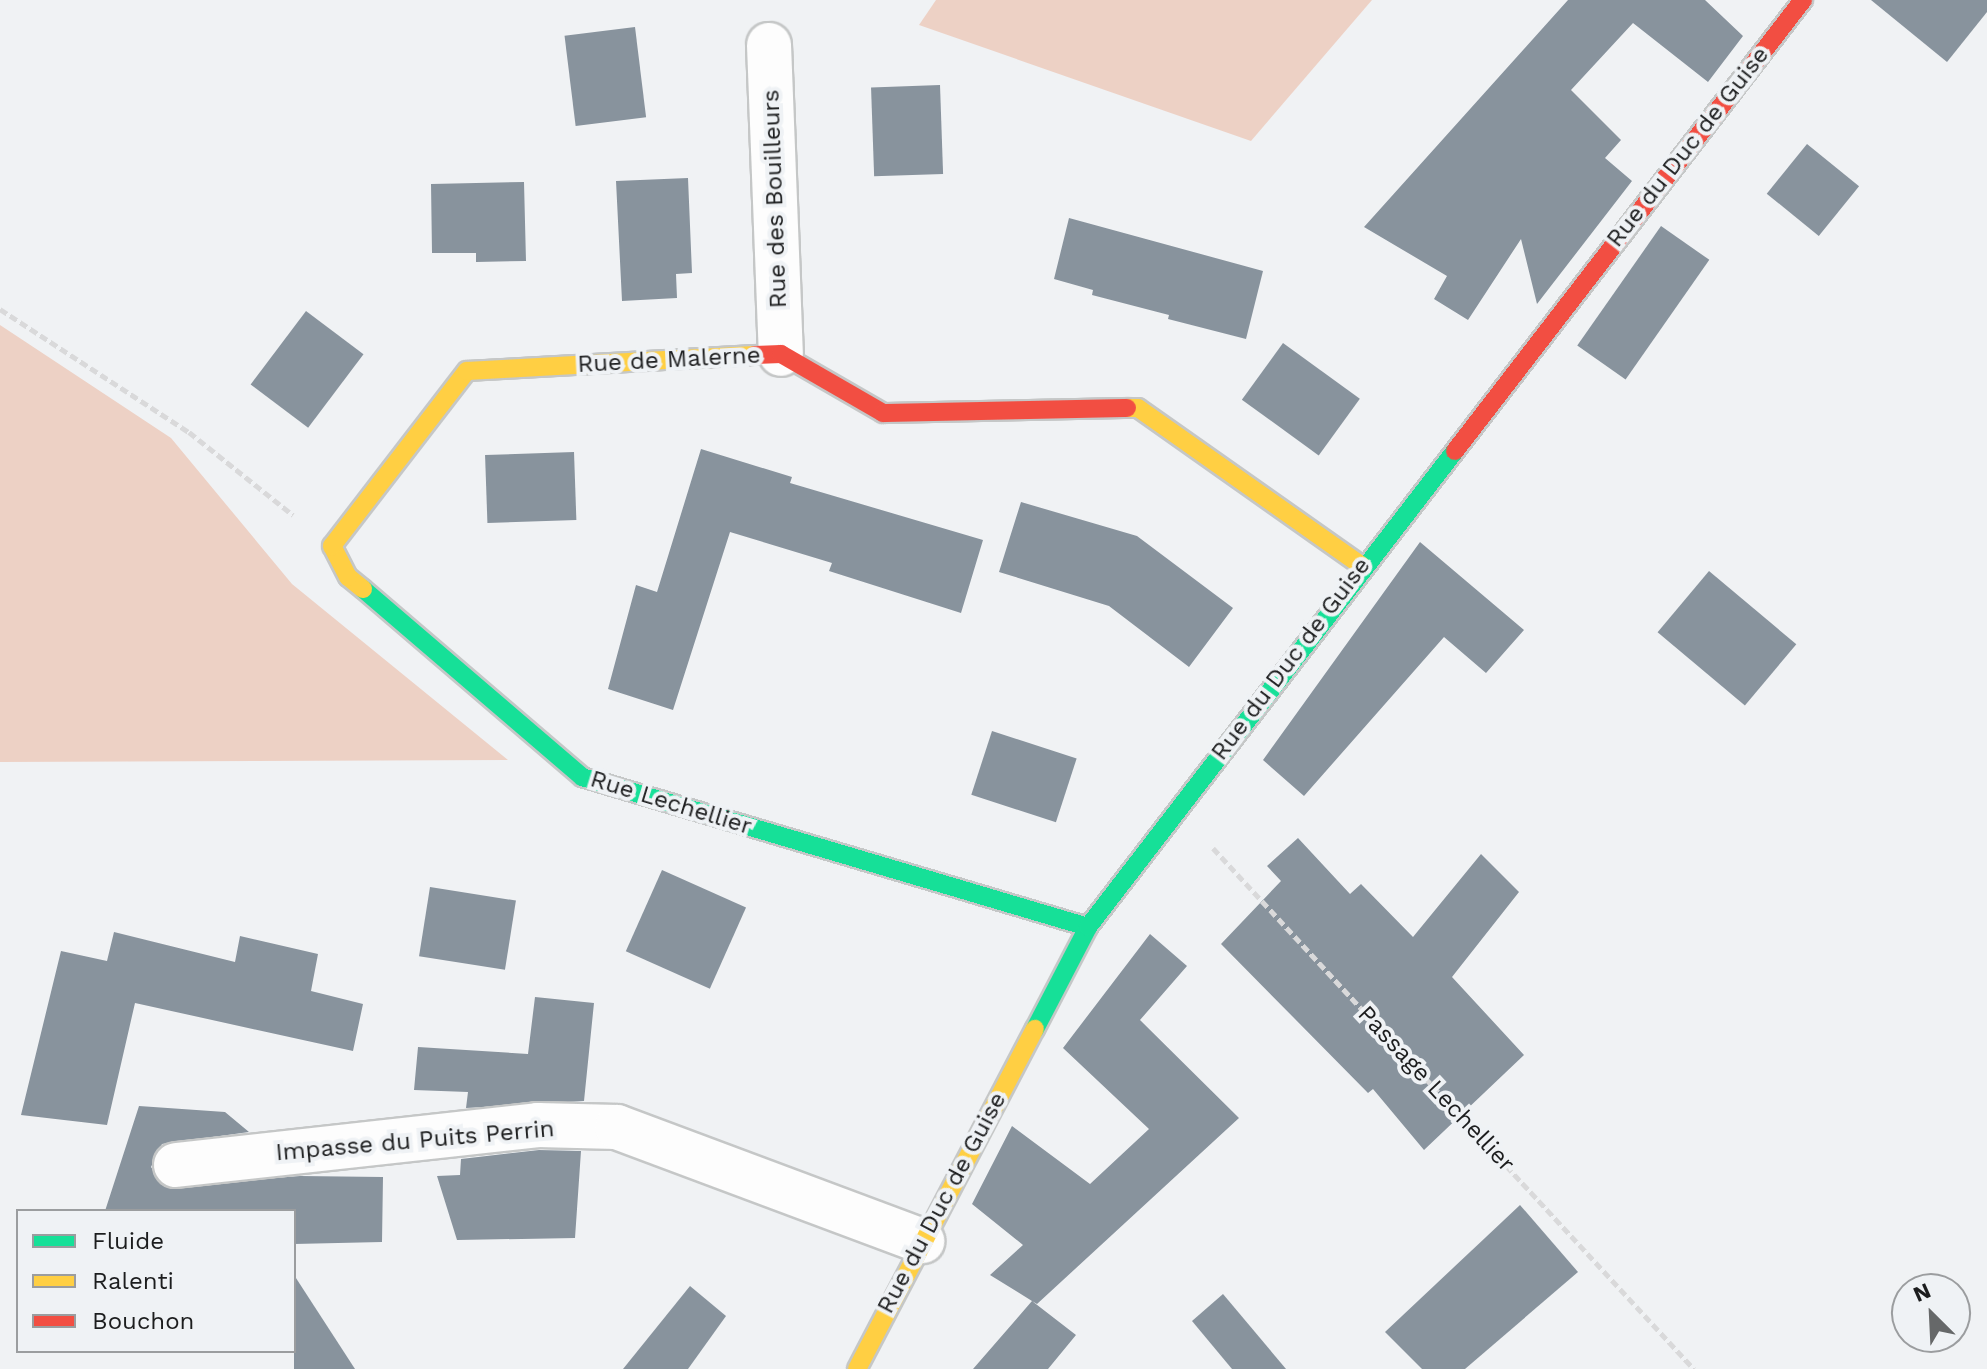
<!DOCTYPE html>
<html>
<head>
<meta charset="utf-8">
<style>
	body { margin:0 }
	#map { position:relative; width:1987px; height:1369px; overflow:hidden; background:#f0f2f4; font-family:"Work Sans",sans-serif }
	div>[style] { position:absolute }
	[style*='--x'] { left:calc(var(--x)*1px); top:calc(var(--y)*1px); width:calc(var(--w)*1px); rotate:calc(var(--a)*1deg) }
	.green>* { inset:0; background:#edd1c5 }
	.building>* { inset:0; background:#88939d; transform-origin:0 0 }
	.path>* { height:5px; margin-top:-2.5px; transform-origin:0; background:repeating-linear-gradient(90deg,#d9d9da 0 8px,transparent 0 12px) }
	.roads { filter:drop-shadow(2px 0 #c5c7c7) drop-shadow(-2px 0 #c5c7c7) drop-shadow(0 2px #c5c7c7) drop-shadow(0 -2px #c5c7c7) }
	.street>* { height:44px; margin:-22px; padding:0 22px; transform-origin:22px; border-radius:22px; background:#fdfdfd }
	.fast>* { height:18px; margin:-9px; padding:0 9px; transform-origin:9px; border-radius:9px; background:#16e098 }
	.slow>* { height:18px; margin:-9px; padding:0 9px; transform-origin:9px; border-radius:9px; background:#ffcf43 }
	.jam>* { height:18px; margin:-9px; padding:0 9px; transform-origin:9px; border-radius:9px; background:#f24e42 }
	span { translate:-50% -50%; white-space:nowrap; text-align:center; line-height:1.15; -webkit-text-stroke:8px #eff2f5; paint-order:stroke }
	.street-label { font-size:24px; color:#1c1d1e }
	.legend { position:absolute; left:16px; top:1209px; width:280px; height:144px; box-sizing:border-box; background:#eff2f5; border:2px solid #9b9d9f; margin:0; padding:10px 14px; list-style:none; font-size:24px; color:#1c1d1e }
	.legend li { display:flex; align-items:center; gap:16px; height:40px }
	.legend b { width:40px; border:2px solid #9b9d9f }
	.north { position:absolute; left:1891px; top:1273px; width:80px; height:80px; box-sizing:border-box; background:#eff2f5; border:2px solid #9b9d9f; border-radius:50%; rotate:336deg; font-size:22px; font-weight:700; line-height:32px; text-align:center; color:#1c1d1e }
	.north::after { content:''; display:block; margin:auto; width:28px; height:36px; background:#666869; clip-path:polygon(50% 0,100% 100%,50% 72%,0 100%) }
</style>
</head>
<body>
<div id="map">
	<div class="green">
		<div style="clip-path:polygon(936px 0,1372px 0,1251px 141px,919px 25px)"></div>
		<div style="clip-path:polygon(0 325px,171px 438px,292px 584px,508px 760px,0 762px)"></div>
	</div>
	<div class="building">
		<div style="clip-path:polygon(1568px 0,1705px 0,1743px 36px,1708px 82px,1633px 23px,1571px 90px,1621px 140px,1605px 158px,1632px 181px,1537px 304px,1521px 239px,1468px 320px,1434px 299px,1447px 276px,1364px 227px)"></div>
		<div style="clip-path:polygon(1871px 0,1987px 0,1987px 12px,1947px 62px)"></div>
		<div style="left:635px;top:27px;width:91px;height:71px;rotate:83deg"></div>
		<div style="left:940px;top:85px;width:89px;height:69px;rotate:88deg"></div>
		<div style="left:1807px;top:144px;width:67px;height:64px;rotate:39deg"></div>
		<div style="clip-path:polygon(688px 178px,692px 273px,676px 274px,677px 298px,622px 301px,616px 181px)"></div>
		<div style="clip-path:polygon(524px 182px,526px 261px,476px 262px,476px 253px,432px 253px,431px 184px)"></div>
		<div style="clip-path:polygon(1069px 218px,1263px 271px,1246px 339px,1168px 319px,1169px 315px,1092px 295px,1093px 290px,1054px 279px)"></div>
		<div style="left:1661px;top:226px;width:59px;height:146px;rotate:35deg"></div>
		<div style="left:306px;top:311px;width:72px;height:92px;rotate:37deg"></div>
		<div style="left:1283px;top:343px;width:95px;height:70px;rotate:36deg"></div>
		<div style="clip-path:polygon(701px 449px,792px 477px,790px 483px,983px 540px,961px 613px,829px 571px,832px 563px,730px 532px,673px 710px,608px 689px,636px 585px,657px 592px)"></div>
		<div style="left:574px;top:452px;width:68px;height:89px;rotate:88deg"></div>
		<div style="clip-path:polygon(1021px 502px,1137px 536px,1233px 608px,1189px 667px,1109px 606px,999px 572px)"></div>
		<div style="clip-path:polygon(1420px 542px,1524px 630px,1486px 673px,1444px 637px,1304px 796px,1263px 760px)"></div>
		<div style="left:1709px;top:571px;width:114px;height:80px;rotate:40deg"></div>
		<div style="left:992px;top:731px;width:89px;height:67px;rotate:18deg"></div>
		<div style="clip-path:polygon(1298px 838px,1350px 894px,1361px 884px,1413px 937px,1481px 854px,1519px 892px,1452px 977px,1524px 1055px,1424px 1150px,1373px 1089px,1368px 1093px,1221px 944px,1281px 881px,1267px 866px)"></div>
		<div style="left:662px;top:870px;width:92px;height:89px;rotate:24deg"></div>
		<div style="left:430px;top:887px;width:87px;height:70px;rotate:9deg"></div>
		<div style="clip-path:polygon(114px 932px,235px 962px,240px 936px,318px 954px,311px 991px,363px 1004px,353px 1051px,135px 1003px,107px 1125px,21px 1115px,61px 951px,107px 961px)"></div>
		<div style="clip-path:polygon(1150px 934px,1187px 966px,1140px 1020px,1239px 1118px,1037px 1304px,1032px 1301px,1076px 1335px,1048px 1369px,973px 1369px,1032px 1301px,990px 1275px,1023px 1245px,972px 1204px,1012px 1126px,1090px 1184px,1149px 1129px,1063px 1048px)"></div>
		<div style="clip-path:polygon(535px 997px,594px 1003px,584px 1101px,466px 1108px,468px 1092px,414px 1090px,418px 1047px,528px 1054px)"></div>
		<div style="clip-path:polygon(139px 1106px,225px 1112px,249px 1132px,162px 1144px,151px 1167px,165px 1187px,300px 1176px,383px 1177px,382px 1242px,294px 1244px,294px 1211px,105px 1211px)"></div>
		<div style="clip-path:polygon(539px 1150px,581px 1151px,575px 1238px,457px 1240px,437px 1176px,460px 1175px,461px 1159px)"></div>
		<div style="clip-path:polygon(1520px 1205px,1578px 1272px,1465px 1369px,1422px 1369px,1385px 1332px)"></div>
		<div style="clip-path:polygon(294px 1275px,355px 1369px,294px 1369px)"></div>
		<div style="clip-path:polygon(690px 1286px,726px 1316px,688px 1369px,623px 1369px)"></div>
		<div style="clip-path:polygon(1223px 1294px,1286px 1369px,1232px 1369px,1192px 1321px)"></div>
	</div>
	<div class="path">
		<div style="--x:0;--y:309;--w:225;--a:33.1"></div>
		<div style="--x:189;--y:432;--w:133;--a:38.6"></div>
		<div style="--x:1213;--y:848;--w:709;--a:47.29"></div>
	</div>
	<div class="roads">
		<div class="street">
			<div style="--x:769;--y:45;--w:309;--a:87.8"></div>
			<div style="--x:176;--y:1165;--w:364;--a:-6.3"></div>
			<div style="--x:538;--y:1125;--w:79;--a:1.5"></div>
			<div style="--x:617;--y:1127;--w:326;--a:20.5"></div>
		</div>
		<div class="fast">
			<div style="--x:363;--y:589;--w:289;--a:40.6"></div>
			<div style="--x:582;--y:777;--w:528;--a:16.51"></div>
			<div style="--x:1035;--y:1029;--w:115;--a:-62.5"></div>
			<div style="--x:1088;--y:927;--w:601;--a:-52.37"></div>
		</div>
		<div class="slow">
			<div style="--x:1127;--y:408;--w:11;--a:0"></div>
			<div style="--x:1138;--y:408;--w:274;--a:35.2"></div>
			<div style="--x:363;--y:589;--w:19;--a:-141"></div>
			<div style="--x:348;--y:577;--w:35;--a:-117"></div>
			<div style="--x:332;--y:546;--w:221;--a:-52.4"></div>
			<div style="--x:467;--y:371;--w:288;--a:-3.2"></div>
			<div style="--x:857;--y:1369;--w:384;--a:-62.4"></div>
		</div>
		<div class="jam">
			<div style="--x:755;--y:355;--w:26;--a:-2"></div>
			<div style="--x:781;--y:354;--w:118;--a:30"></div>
			<div style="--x:883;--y:413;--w:244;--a:-1.2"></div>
			<div style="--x:1455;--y:451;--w:570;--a:-52.35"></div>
		</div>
	</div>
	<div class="street-label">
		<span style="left:1688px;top:147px;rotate:-52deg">Rue du Duc de Guise</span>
		<span style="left:775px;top:199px;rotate:-92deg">Rue des Bouilleurs</span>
		<span style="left:669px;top:360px;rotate:-3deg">Rue de Malerne</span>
		<span style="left:1291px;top:659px;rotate:-53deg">Rue du Duc de Guise</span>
		<span style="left:671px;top:803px;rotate:17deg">Rue Lechellier</span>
		<span style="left:1436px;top:1089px;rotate:47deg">Passage Lechellier</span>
		<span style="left:415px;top:1141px;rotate:-5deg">Impasse du Puits Perrin</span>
		<span style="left:942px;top:1203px;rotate:-62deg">Rue du Duc de Guise</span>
	</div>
	<ul class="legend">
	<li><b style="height:10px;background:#16e098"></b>Fluide</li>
	<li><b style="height:10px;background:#ffcf43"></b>Ralenti</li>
	<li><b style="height:10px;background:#f24e42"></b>Bouchon</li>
	</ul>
	<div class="north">N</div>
</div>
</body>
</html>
